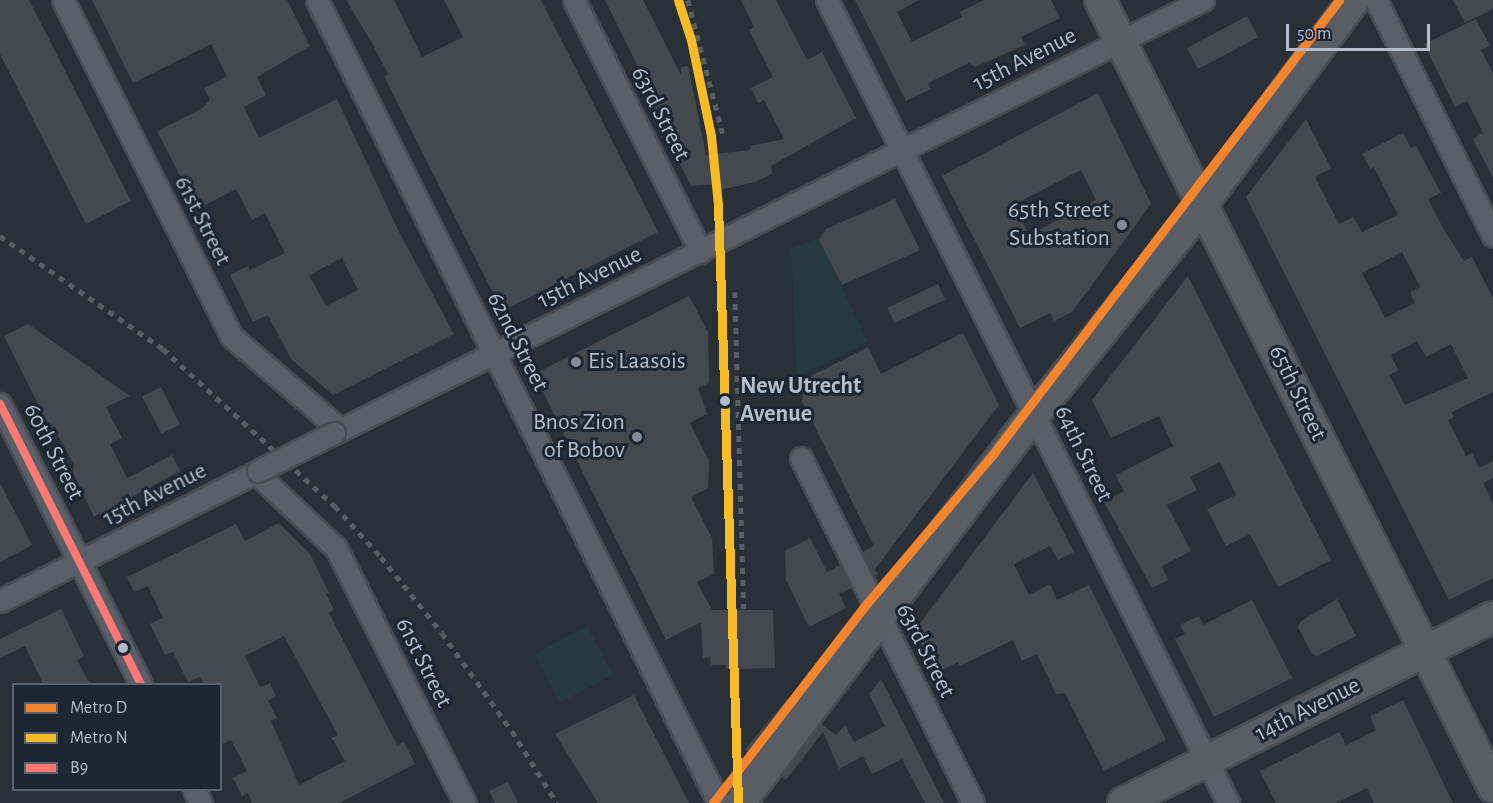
<!DOCTYPE html>
<html>
<head>
<meta charset="utf-8">
<style>
	body { margin:0 }
	#map { position:relative; width:1493px; height:803px; overflow:hidden; background:#2a3038; font-family:"Alegreya Sans",sans-serif }
	div>[style] { position:absolute }
	[style*='--x'] { left:calc(var(--x)*1px); top:calc(var(--y)*1px); width:calc(var(--w)*1px); rotate:calc(var(--a)*1deg) }
	.green>* { inset:0; background:#273a3e; transform-origin:0 0 }
	.building>* { inset:0; background:#444950; transform-origin:0 0 }
	.roads { filter:drop-shadow(2px 0 #484c53) drop-shadow(-2px 0 #484c53) drop-shadow(0 2px #484c53) drop-shadow(0 -2px #484c53) }
	.street>* { height:21px; margin:-10.5px; padding:0 10.5px; transform-origin:10.5px; border-radius:10.5px; background:#5a5e66 }
	.secondary>* { height:30px; margin:-15px; padding:0 15px; transform-origin:15px; border-radius:15px; background:#595d64 }
	.rail>* { height:4.5px; margin-top:-2.25px; transform-origin:0; background:repeating-linear-gradient(90deg,#595d64 0 6px,transparent 0 12px) }
	.bridges { filter:drop-shadow(2px 0 #484c53) drop-shadow(-2px 0 #484c53) drop-shadow(0 2px #484c53) drop-shadow(0 -2px #484c53) }
	.street-bridge>* { height:21px; margin:-10.5px; padding:0 10.5px; transform-origin:10.5px; border-radius:10.5px; background:#5a5e66 }
	.bus-1>* { height:8px; margin:-4px; padding:0 4px; transform-origin:4px; border-radius:4px; background:#fc7874 }
	.metro-1>* { height:9px; margin:-4.5px; padding:0 4.5px; transform-origin:4.5px; border-radius:4.5px; background:#f2842d }
	.metro-2>* { height:9px; margin:-4.5px; padding:0 4.5px; transform-origin:4.5px; border-radius:4.5px; background:#f6bc26 }
	.dots>* { width:16px; height:16px; translate:-50% -50%; box-sizing:border-box; border:3px solid #1d2633; border-radius:50% }
	span { translate:-50% -50%; white-space:nowrap; text-align:center; line-height:1.15; -webkit-text-stroke:6px #1d2633; paint-order:stroke }
	.street-label { font-size:24px; color:#b4bcc9 }
	.poi-label { font-size:24px; color:#b4bcc9 }
	.right { translate:-100% -50%; text-align:right }
	.left { translate:0 -50%; text-align:left }
	.stop-label { font-size:24px; color:#b4bcc9; font-weight:700 }
	.legend { position:absolute; left:12px; top:683px; width:210px; height:108px; box-sizing:border-box; background:#1d2633; border:2px solid #59626f; margin:0; padding:8px 10px; list-style:none; font-size:18px; color:#b4bcc9 }
	.legend li { display:flex; align-items:center; gap:12px; height:30px }
	.legend b { width:30px; border:2px solid #59626f }
	.scale { position:absolute; left:1286px; top:24px; width:144px; height:27px; box-sizing:border-box; border:3px solid #b4bcc9; border-top:0; padding-left:8px; font-size:18px; line-height:21px; white-space:nowrap; color:#b4bcc9; -webkit-text-stroke:4px #1d2633; paint-order:stroke }
</style>
</head>
<body>
<div id="map">
	<div class="green">
		<div style="clip-path:polygon(818px 238px,868px 342px,797px 377px,791px 248px)"></div>
		<div style="left:587px;top:626px;width:55px;height:60px;rotate:62deg"></div>
	</div>
	<div class="building">
		<div style="clip-path:polygon(0 0,29px 0,131px 201px,86px 224px,0 54px)"></div>
		<div style="clip-path:polygon(evenodd,92px 0,287px 0,310px 46px,257px 77px,266px 95px,244px 107px,259px 138px,337px 99px,398px 230px,454px 334px,333px 395px,291px 359px,268px 315px,253px 322px,230px 275px,248px 266px,250px 270px,285px 253px,265px 213px,252px 220px,236px 189px,197px 209px,157px 131px,201px 109px,210px 100px,204px 88px,227px 77px,211px 44px,133px 83px,92px 0,342px 258px,358px 290px,326px 306px,309px 275px,342px 258px)"></div>
		<div style="clip-path:polygon(346px 0,394px 0,422px 57px,463px 37px,444px 0,541px 0,658px 232px,502px 311px,384px 76px,388px 74px,372px 43px)"></div>
		<div style="clip-path:polygon(605px 0,643px 0,681px 75px,681px 67px,688px 66px,706px 155px,750px 150px,750px 146px,784px 139px,764px 100px,758px 103px,751px 88px,773px 77px,749px 30px,754px 27px,741px 0,776px 0,807px 60px,822px 52px,856px 118px,771px 166px,772px 174px,755px 182px,720px 190px,719px 184px,691px 186px,646px 95px,651px 93px)"></div>
		<div style="clip-path:polygon(855px 0,919px 0,897px 12px,912px 42px,962px 17px,960px 12px,984px 0,1051px 0,1060px 18px,1021px 37px,1025px 45px,975px 67px,969px 63px,928px 83px,931px 89px,906px 101px)"></div>
		<div style="clip-path:polygon(1453px 0,1493px 0,1493px 9px,1465px 23px)"></div>
		<div style="left:1247px;top:16px;width:24px;height:68px;rotate:62deg"></div>
		<div style="clip-path:polygon(1476px 19px,1490px 46px,1481px 50px,1493px 73px,1493px 178px,1473px 139px,1483px 133px,1467px 101px,1455px 107px,1424px 44px)"></div>
		<div style="clip-path:polygon(evenodd,1098px 93px,1151px 204px,1072px 312px,1054px 321px,1050px 313px,1020px 328px,942px 176px,1098px 93px,1081px 170px,1096px 200px,1029px 235px,1015px 204px,1081px 170px)"></div>
		<div style="clip-path:polygon(evenodd,1306px 119px,1331px 168px,1315px 177px,1339px 224px,1353px 217px,1362px 232px,1398px 215px,1374px 167px,1370px 169px,1362px 154px,1403px 133px,1411px 148px,1416px 146px,1441px 193px,1428px 199px,1444px 230px,1464px 261px,1472px 257px,1493px 298px,1493px 392px,1452px 412px,1454px 417px,1448px 420px,1466px 456px,1472px 453px,1479px 468px,1493px 461px,1493px 478px,1483px 483px,1493px 504px,1493px 578px,1449px 600px,1246px 197px,1306px 119px,1402px 252px,1420px 287px,1410px 292px,1415px 303px,1385px 318px,1362px 273px,1402px 252px,1306px 119px,1417px 341px,1426px 357px,1451px 344px,1468px 378px,1405px 405px,1389px 375px,1398px 370px,1391px 355px,1417px 341px)"></div>
		<div style="clip-path:polygon(895px 199px,920px 250px,842px 285px,819px 240px,826px 229px)"></div>
		<div style="clip-path:polygon(1188px 276px,1331px 560px,1278px 587px,1250px 534px,1226px 546px,1207px 509px,1236px 495px,1220px 462px,1190px 477px,1197px 490px,1167px 505px,1191px 551px,1162px 566px,1168px 580px,1152px 588px,1104px 502px,1124px 491px,1116px 475px,1173px 446px,1159px 416px,1111px 438px,1092px 400px)"></div>
		<div style="left:938px;top:284px;width:17px;height:56px;rotate:65deg"></div>
		<div style="clip-path:polygon(689px 296px,708px 332px,709px 383px,698px 388px,707px 414px,690px 423px,709px 461px,708px 488px,691px 497px,712px 538px,714px 574px,697px 582px,712px 610px,773px 610px,775px 668px,726px 669px,726px 665px,711px 665px,710px 657px,703px 658px,701px 622px,666px 640px,534px 374px)"></div>
		<div style="clip-path:polygon(28px 324px,130px 396px,106px 407px,122px 438px,110px 444px,127px 478px,172px 455px,180px 471px,94px 517px,73px 473px,74px 465px,56px 432px,53px 434px,4px 336px)"></div>
		<div style="clip-path:polygon(963px 333px,999px 405px,875px 569px,878px 574px,874px 576px,862px 552px,874px 546px,802px 401px,803px 380px,868px 347px,881px 374px)"></div>
		<div style="left:161px;top:387px;width:42px;height:21px;rotate:63deg"></div>
		<div style="clip-path:polygon(1033px 473px,1074px 552px,1058px 560px,1050px 546px,1014px 564px,1029px 595px,1050px 584px,1057px 600px,1089px 585px,1166px 740px,1104px 771px,1065px 693px,1056px 694px,1037px 654px,1022px 661px,1013px 640px,960px 666px,958px 662px,936px 673px,914px 631px)"></div>
		<div style="clip-path:polygon(0 483px,32px 545px,0 562px)"></div>
		<div style="clip-path:polygon(evenodd,279px 523px,310px 554px,329px 593px,326px 594px,334px 610px,329px 613px,397px 745px,404px 742px,415px 764px,339px 803px,252px 803px,248px 793px,242px 796px,233px 778px,247px 771px,231px 740px,220px 745px,220px 684px,204px 684px,200px 677px,188px 682px,173px 652px,165px 655px,150px 624px,163px 618px,148px 586px,134px 592px,127px 577px,236px 524px,245px 541px,279px 523px,284px 636px,338px 735px,332px 738px,345px 761px,299px 785px,271px 721px,277px 718px,268px 701px,276px 696px,270px 683px,260px 687px,245px 656px,284px 636px)"></div>
		<div style="clip-path:polygon(810px 538px,827px 572px,840px 565px,851px 588px,839px 594px,846px 608px,809px 627px,786px 580px,785px 551px)"></div>
		<div style="clip-path:polygon(1337px 599px,1356px 636px,1317px 656px,1312px 654px,1298px 627px,1301px 621px)"></div>
		<div style="clip-path:polygon(1252px 600px,1292px 678px,1214px 717px,1175px 639px,1185px 634px,1180px 625px,1199px 616px,1203px 625px)"></div>
		<div style="clip-path:polygon(61px 609px,84px 656px,77px 660px,90px 684px,43px 684px,25px 646px,0 658px,0 639px)"></div>
		<div style="clip-path:polygon(881px 679px,944px 803px,925px 803px,902px 759px,872px 774px,863px 756px,839px 769px,823px 732px,786px 780px,781px 777px,821px 724px,836px 735px,845px 725px,854px 742px,885px 726px,869px 694px)"></div>
		<div style="clip-path:polygon(634px 695px,689px 803px,598px 803px,555px 734px)"></div>
		<div style="left:788px;top:698px;width:8px;height:67px;rotate:40deg"></div>
		<div style="clip-path:polygon(1403px 700px,1453px 803px,1374px 803px,1367px 788px,1336px 803px,1276px 803px,1260px 771px,1339px 732px,1346px 745px,1361px 738px,1376px 730px,1370px 716px)"></div>
		<div style="clip-path:polygon(508px 782px,518px 803px,495px 803px,489px 791px)"></div>
	</div>
	<div class="roads">
		<div class="street">
			<div style="--x:63;--y:0;--w:377;--a:63.4"></div>
			<div style="--x:232;--y:337;--w:143;--a:40.5"></div>
			<div style="--x:317;--y:0;--w:898;--a:63.41"></div>
			<div style="--x:574;--y:0;--w:282;--a:63.3"></div>
			<div style="--x:827;--y:0;--w:898;--a:63.46"></div>
			<div style="--x:1376;--y:0;--w:263;--a:63.6"></div>
			<div style="--x:0;--y:404;--w:313;--a:63.3"></div>
			<div style="--x:334;--y:433;--w:971;--a:-26.49"></div>
			<div style="--x:801;--y:458;--w:385;--a:63.5"></div>
			<div style="--x:256;--y:473;--w:110;--a:43.2"></div>
			<div style="--x:336;--y:548;--w:286;--a:63.2"></div>
			<div style="--x:0;--y:601;--w:289;--a:-26.7"></div>
			<div style="--x:194;--y:790;--w:15;--a:62"></div>
		</div>
		<div class="secondary">
			<div style="--x:1100;--y:0;--w:880;--a:63.46"></div>
			<div style="--x:740;--y:803;--w:463;--a:-52.9"></div>
			<div style="--x:1019;--y:434;--w:253;--a:-51.1"></div>
			<div style="--x:1178;--y:237;--w:295;--a:-53.4"></div>
			<div style="--x:1123;--y:803;--w:414;--a:-26.7"></div>
		</div>
	</div>
	<div class="rail">
		<div style="--x:688;--y:0;--w:138;--a:75.4"></div>
		<div style="--x:0;--y:236;--w:198;--a:34.7"></div>
		<div style="--x:163;--y:349;--w:233;--a:42.4"></div>
		<div style="--x:335;--y:506;--w:69;--a:48"></div>
		<div style="--x:381;--y:557;--w:97;--a:51.2"></div>
		<div style="--x:442;--y:633;--w:120;--a:54.5"></div>
		<div style="--x:512;--y:731;--w:85;--a:58"></div>
		<div style="--x:735;--y:292;--w:317;--a:88.4"></div>
		<div style="--x:742;--y:803;--w:1009;--a:-52.73"></div>
	</div>
	<div class="bridges">
		<div class="street-bridge">
			<div style="--x:258;--y:471;--w:85;--a:-26.6"></div>
		</div>
	</div>
	<div class="bus-1">
		<div style="--x:0;--y:404;--w:313;--a:63.3"></div>
	</div>
	<div class="metro-1">
		<div style="--x:713;--y:803;--w:246;--a:-52.4"></div>
		<div style="--x:863;--y:608;--w:202;--a:-49.8"></div>
		<div style="--x:993;--y:454;--w:571;--a:-52.69"></div>
	</div>
	<div class="metro-2">
		<div style="--x:678;--y:0;--w:42;--a:72"></div>
		<div style="--x:691;--y:40;--w:98;--a:78.2"></div>
		<div style="--x:711;--y:136;--w:69;--a:84.2"></div>
		<div style="--x:718;--y:205;--w:598;--a:88.08"></div>
	</div>
	<div class="dots">
		<div style="left:1122px;top:225px;background:#848b96"></div>
		<div style="left:576px;top:362px;background:#848b96"></div>
		<div style="left:725px;top:401px;background:#b4bcc9"></div>
		<div style="left:637px;top:437px;background:#848b96"></div>
		<div style="left:123px;top:648px;background:#b4bcc9"></div>
	</div>
	<div class="street-label">
		<span style="left:1025px;top:60px;rotate:-27deg">15th Avenue</span>
		<span style="left:660px;top:114px;rotate:63deg">63rd Street</span>
		<span style="left:202px;top:221px;rotate:63deg">61st Street</span>
		<span style="left:590px;top:278px;rotate:-26deg">15th Avenue</span>
		<span style="left:517px;top:342px;rotate:63deg">62nd Street</span>
		<span style="left:1297px;top:393px;rotate:64deg">65th Street</span>
		<span style="left:53px;top:452px;rotate:63deg">60th Street</span>
		<span style="left:1083px;top:454px;rotate:64deg">64th Street</span>
		<span style="left:155px;top:495px;rotate:-27deg">15th Avenue</span>
		<span style="left:925px;top:651px;rotate:63deg">63rd Street</span>
		<span style="left:423px;top:663px;rotate:63deg">61st Street</span>
		<span style="left:1308px;top:710px;rotate:-27deg">14th Avenue</span>
	</div>
	<div class="poi-label">
		<span class="right" style="left:1110px;top:225px">65th Street<br>Substation</span>
		<span class="left" style="left:588px;top:362px">Eis Laasois</span>
		<span class="right" style="left:625px;top:437px">Bnos Zion<br>of Bobov</span>
	</div>
	<div class="stop-label">
		<span class="left" style="left:740px;top:401px">New Utrecht<br>Avenue</span>
	</div>
	<ul class="legend">
	<li><b style="height:8px;background:#f2842d"></b>Metro D</li>
	<li><b style="height:8px;background:#f6bc26"></b>Metro N</li>
	<li><b style="height:8px;background:#fc7874"></b>B9</li>
	</ul>
	<div class="scale">50 m</div>
</div>
</body>
</html>
